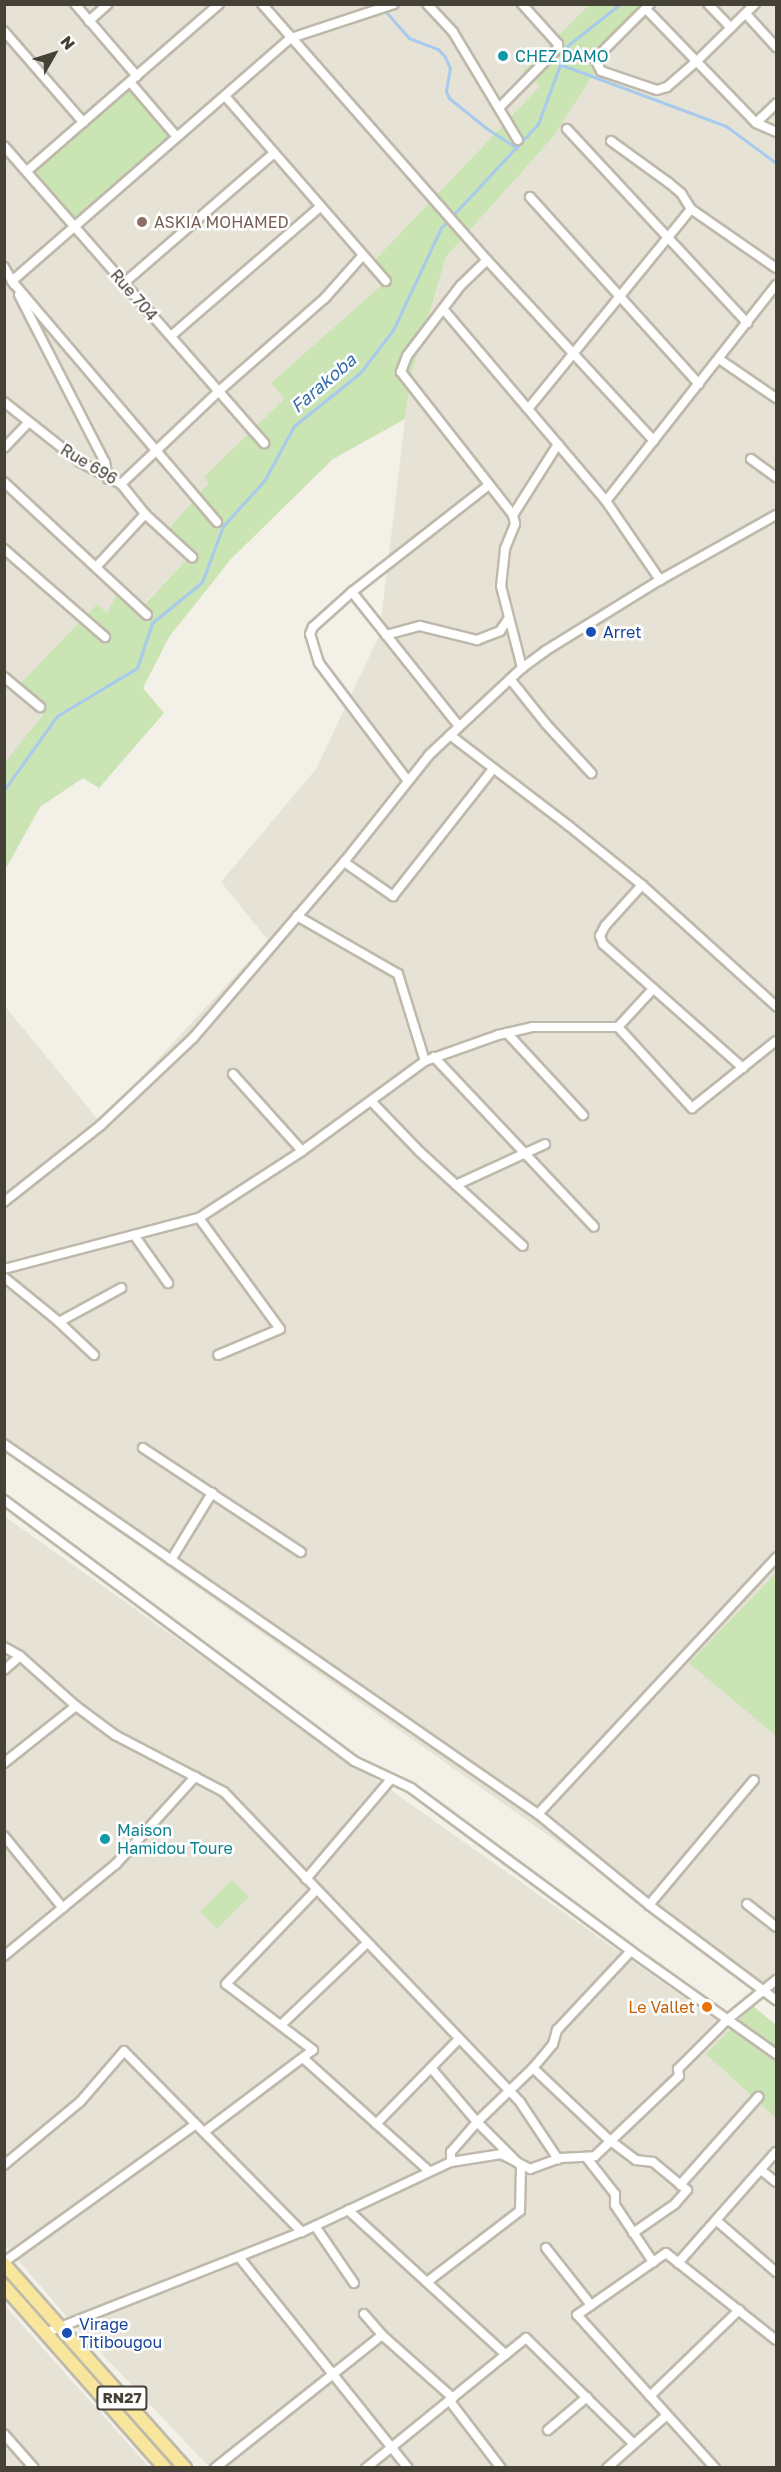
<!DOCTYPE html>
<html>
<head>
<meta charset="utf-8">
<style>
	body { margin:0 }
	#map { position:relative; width:781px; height:2472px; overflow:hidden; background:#f3f0e8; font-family:"Golos Text",sans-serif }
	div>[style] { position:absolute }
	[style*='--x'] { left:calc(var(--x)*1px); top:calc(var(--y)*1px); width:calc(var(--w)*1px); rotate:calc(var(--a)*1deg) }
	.residential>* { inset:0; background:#e6e3d6 }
	.green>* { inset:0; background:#cae4b3; transform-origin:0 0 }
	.stream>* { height:3px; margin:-1.5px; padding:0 1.5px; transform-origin:1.5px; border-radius:1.5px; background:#a8caec }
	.roads { filter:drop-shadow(2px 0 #beb9ab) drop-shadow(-2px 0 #beb9ab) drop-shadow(0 2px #beb9ab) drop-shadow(0 -2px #beb9ab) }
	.street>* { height:8px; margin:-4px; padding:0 4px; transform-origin:4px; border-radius:4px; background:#fff }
	.primary>* { height:12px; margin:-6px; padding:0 6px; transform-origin:6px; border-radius:6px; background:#f8e69c }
	.dots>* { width:16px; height:16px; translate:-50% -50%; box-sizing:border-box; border:3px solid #fff; border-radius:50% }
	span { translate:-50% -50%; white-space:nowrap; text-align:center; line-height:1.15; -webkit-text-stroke:5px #fff; paint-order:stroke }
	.shield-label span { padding:2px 4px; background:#fff; border:2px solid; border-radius:4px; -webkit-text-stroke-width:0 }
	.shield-label { font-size:15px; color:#454137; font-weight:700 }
	.culture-label { font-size:16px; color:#0d838f }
	.left { translate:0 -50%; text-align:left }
	.education-label { font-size:16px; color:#785e54 }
	.street-label { font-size:16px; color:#454137 }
	.transit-label { font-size:16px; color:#164399 }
	.food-label { font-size:16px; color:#c56008 }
	.right { translate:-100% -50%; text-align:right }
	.water-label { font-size:18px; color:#376fab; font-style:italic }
	.frame { position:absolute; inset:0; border:6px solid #454137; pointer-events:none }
	.north { position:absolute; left:24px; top:24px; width:60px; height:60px; -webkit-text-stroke:4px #fff; paint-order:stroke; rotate:51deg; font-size:16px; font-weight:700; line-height:24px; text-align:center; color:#454137 }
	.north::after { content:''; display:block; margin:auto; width:21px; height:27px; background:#454137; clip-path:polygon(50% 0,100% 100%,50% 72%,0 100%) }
</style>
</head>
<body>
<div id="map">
	<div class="residential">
		<div style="clip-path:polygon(5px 5px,589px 5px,524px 71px,540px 86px,373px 262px,386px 281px,271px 383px,284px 399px,206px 476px,208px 484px,165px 533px,191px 555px,140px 608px,106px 613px,97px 604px,16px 689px,43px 713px,5px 764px)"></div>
		<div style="clip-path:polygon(658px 5px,776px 5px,776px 1996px,5px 1452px,4px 1005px,100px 1122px,268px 940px,221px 882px,316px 769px,379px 636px,410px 379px,446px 257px,553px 137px,601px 63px)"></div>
		<div style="clip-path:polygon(4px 1516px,776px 2063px,776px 2467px,209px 2467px,68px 2318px,5px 2245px)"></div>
		<div style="clip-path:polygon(5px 2306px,149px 2467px,5px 2467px)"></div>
	</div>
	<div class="green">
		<div style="clip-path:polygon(589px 5px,658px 5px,601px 63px,553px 137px,446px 257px,410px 379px,405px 419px,333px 459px,231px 559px,169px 637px,143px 688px,164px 713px,99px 788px,83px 778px,40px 807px,5px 870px,4px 764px,43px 714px,16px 688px,97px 604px,107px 613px,116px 596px,141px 608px,191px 555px,165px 533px,208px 484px,205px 476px,284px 399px,271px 383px,386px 281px,373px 262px,540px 86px,523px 71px)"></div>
		<div style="left:132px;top:86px;width:64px;height:131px;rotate:49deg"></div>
		<div style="clip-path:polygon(776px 1573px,776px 1736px,689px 1663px)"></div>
		<div style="left:232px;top:1880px;width:24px;height:45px;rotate:45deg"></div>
		<div style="clip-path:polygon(753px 2006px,776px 2025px,776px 2118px,706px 2054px)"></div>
	</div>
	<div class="stream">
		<div style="--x:379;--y:4;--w:45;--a:48.6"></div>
		<div style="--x:409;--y:38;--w:31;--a:21"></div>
		<div style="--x:438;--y:49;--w:11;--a:49"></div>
		<div style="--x:445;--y:57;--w:12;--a:66"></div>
		<div style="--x:450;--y:68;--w:23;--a:100"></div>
		<div style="--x:446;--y:91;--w:8;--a:67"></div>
		<div style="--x:449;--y:98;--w:48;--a:39"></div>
		<div style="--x:486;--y:128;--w:37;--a:33"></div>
		<div style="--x:562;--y:65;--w:175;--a:20.4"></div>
		<div style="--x:726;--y:126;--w:62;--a:36.5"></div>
		<div style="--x:4;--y:790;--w:91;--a:-54.4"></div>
		<div style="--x:57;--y:716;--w:93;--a:-31"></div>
		<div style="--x:137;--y:668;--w:47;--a:-71.6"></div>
		<div style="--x:152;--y:623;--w:65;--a:-39.4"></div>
		<div style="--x:202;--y:582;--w:60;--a:-69.4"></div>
		<div style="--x:223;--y:526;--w:61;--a:-47.7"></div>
		<div style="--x:264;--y:481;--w:63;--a:-61.4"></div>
		<div style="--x:294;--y:426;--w:85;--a:-38.8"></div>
		<div style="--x:360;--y:373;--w:54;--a:-52.5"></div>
		<div style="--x:393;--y:330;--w:113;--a:-64.8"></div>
		<div style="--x:441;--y:228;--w:142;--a:-47"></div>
		<div style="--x:538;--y:124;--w:83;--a:-69.6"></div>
		<div style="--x:567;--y:46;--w:68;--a:-38.4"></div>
	</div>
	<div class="roads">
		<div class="street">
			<div style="--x:75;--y:4;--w:95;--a:49.3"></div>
			<div style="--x:262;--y:4;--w:341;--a:48.7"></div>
			<div style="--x:487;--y:260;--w:246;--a:47.3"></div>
			<div style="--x:427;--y:4;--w:38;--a:47"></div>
			<div style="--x:453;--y:32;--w:126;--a:59"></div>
			<div style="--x:650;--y:4;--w:78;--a:135"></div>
			<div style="--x:595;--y:59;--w:13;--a:63"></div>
			<div style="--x:601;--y:71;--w:59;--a:18.7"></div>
			<div style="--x:657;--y:90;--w:10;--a:-17"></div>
			<div style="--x:667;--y:87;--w:40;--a:-41"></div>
			<div style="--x:697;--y:61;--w:81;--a:-44.5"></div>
			<div style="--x:708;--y:4;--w:33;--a:46"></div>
			<div style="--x:646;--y:9;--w:158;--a:46"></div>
			<div style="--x:756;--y:123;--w:22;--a:24"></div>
			<div style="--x:746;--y:14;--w:45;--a:47.7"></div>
			<div style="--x:89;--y:21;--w:25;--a:-42"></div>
			<div style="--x:4;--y:31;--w:121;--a:49"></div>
			<div style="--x:130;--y:82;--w:72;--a:49.5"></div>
			<div style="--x:225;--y:96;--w:245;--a:49"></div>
			<div style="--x:499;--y:108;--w:84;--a:-45.5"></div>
			<div style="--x:558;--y:48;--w:4;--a:-90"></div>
			<div style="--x:558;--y:44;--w:54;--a:-132"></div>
			<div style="--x:756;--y:123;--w:28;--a:-44"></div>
			<div style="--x:567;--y:129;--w:265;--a:47.1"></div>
			<div style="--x:611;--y:141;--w:72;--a:35.9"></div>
			<div style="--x:669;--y:183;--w:16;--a:40"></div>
			<div style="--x:681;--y:193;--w:19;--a:58"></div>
			<div style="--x:691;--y:209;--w:103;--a:34.8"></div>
			<div style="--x:4;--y:146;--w:395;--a:48.8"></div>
			<div style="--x:27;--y:171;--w:254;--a:-41"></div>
			<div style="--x:530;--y:197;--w:252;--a:47.9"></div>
			<div style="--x:487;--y:260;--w:36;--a:136"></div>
			<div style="--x:461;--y:285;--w:89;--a:127.3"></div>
			<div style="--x:407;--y:356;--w:17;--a:111"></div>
			<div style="--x:401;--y:372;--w:182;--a:51.9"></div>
			<div style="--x:513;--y:515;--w:9;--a:77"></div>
			<div style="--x:515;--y:524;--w:27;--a:112"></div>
			<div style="--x:505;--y:549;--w:37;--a:96"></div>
			<div style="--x:501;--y:586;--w:85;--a:75.6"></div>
			<div style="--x:4;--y:267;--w:20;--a:60"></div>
			<div style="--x:124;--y:283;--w:198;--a:-40.9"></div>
			<div style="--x:19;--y:295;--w:188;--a:62.8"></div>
			<div style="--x:105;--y:462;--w:17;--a:80"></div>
			<div style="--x:444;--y:310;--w:250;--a:49.7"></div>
			<div style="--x:606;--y:501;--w:96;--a:55.6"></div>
			<div style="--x:171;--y:336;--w:198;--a:-40.9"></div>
			<div style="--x:719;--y:359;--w:69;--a:34.4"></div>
			<div style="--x:4;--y:402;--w:97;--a:38.3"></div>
			<div style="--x:80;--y:462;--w:47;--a:28.2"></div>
			<div style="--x:121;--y:484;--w:38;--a:51"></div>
			<div style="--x:145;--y:514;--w:64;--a:42.5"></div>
			<div style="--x:528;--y:409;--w:258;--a:-50.8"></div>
			<div style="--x:4;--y:448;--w:35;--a:-46"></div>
			<div style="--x:751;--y:459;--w:31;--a:36"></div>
			<div style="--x:4;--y:482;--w:195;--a:42.9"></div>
			<div style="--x:121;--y:484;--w:135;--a:-43.5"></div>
			<div style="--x:219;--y:391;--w:141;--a:-41.3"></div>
			<div style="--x:325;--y:298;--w:57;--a:-48.5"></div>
			<div style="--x:606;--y:501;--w:275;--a:-51.8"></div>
			<div style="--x:513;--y:515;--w:84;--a:-57.6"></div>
			<div style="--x:217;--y:522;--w:316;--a:-130.4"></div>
			<div style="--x:12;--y:281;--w:370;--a:-41.1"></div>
			<div style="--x:291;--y:38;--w:108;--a:-18.3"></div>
			<div style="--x:4;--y:549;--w:134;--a:41.1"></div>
			<div style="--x:96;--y:567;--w:72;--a:-47.2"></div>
			<div style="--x:352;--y:592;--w:171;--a:51.4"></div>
			<div style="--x:386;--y:635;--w:35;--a:-15"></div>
			<div style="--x:420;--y:626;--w:59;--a:13.8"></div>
			<div style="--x:477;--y:640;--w:25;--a:-21"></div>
			<div style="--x:500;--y:631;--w:14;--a:-56"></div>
			<div style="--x:4;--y:677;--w:47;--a:39.8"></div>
			<div style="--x:510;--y:679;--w:58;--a:51.3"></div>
			<div style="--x:546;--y:724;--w:67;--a:47.4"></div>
			<div style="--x:450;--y:735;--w:150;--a:37.4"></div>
			<div style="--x:569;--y:826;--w:94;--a:38.9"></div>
			<div style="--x:642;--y:885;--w:181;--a:42.1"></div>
			<div style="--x:408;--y:781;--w:148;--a:-127"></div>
			<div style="--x:319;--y:663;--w:30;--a:-107"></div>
			<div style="--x:310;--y:634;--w:8;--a:-67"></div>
			<div style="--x:313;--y:627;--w:52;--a:-41.9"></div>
			<div style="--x:352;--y:592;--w:174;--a:-38"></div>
			<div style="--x:344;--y:862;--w:60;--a:34.8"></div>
			<div style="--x:393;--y:896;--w:162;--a:-51.8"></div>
			<div style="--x:642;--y:885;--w:55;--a:132.1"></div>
			<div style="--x:605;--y:926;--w:11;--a:117"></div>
			<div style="--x:600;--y:936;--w:9;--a:69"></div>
			<div style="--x:603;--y:944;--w:187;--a:41.5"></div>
			<div style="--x:297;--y:916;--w:116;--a:29.9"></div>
			<div style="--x:398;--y:974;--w:91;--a:72.8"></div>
			<div style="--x:618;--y:1027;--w:52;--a:-47.4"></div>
			<div style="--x:507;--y:1033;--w:112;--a:47.2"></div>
			<div style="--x:434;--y:1057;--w:233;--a:46.7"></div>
			<div style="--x:233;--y:1074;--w:103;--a:48.1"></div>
			<div style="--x:371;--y:1101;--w:71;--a:46.1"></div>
			<div style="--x:420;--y:1152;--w:139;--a:42.4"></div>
			<div style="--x:456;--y:1185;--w:98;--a:-24.7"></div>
			<div style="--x:4;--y:1202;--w:124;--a:-38.4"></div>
			<div style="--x:101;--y:1125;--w:127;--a:-43.4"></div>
			<div style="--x:193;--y:1038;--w:232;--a:-49.4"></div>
			<div style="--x:344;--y:862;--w:137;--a:-51.5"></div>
			<div style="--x:429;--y:755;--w:127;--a:-43.1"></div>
			<div style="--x:522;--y:668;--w:29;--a:-36"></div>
			<div style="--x:545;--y:651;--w:135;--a:-31.7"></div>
			<div style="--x:660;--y:580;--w:133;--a:-29.3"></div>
			<div style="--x:199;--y:1218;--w:137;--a:53.9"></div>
			<div style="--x:280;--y:1329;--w:67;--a:157.2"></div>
			<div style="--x:134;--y:1235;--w:59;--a:54.7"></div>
			<div style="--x:4;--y:1269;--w:202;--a:-14.7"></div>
			<div style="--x:199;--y:1218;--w:123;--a:-33"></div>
			<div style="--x:302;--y:1151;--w:152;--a:-36.2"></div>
			<div style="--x:425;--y:1061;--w:77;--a:-19.6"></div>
			<div style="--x:498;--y:1035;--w:35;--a:-13"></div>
			<div style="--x:532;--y:1027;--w:86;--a:0"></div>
			<div style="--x:618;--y:1027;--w:110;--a:47.6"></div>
			<div style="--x:692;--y:1108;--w:107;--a:-38.6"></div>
			<div style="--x:4;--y:1277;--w:71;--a:39.3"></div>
			<div style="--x:59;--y:1322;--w:48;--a:43.3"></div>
			<div style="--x:59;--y:1322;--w:71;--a:-28.7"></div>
			<div style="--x:4;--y:1444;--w:650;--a:34.72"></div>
			<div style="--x:538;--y:1814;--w:144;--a:39.3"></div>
			<div style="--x:649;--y:1905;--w:159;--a:36.8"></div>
			<div style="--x:143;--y:1448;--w:189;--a:33.4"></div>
			<div style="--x:4;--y:1500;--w:437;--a:36.7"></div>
			<div style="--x:354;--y:1761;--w:63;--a:25.3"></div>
			<div style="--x:411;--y:1788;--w:274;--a:36.5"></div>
			<div style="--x:631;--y:1951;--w:178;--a:35.4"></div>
			<div style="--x:171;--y:1560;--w:79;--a:-58.5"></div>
			<div style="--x:4;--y:1647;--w:18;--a:29"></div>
			<div style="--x:20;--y:1656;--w:75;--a:41.8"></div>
			<div style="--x:76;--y:1706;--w:49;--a:36.6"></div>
			<div style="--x:115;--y:1735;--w:123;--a:27.6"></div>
			<div style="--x:224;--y:1792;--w:429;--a:46.3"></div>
			<div style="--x:520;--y:2102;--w:69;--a:56.3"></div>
			<div style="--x:4;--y:1670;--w:21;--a:-41"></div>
			<div style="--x:4;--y:1763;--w:92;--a:-38.4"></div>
			<div style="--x:538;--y:1814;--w:350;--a:-47.1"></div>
			<div style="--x:4;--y:1836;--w:93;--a:50.7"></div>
			<div style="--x:306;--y:1879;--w:131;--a:-49.6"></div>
			<div style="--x:747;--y:1904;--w:37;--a:38"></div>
			<div style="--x:649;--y:1905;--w:163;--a:-50"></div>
			<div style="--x:4;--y:1956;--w:145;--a:-39.4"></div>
			<div style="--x:116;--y:1864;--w:118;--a:-47.8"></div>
			<div style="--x:281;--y:2025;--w:119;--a:-43.6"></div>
			<div style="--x:303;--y:2058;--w:169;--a:41.9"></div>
			<div style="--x:533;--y:2068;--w:103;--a:43.4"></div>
			<div style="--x:608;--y:2139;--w:35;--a:37"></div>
			<div style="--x:636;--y:2160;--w:17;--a:7"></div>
			<div style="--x:653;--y:2162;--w:44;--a:39.5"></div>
			<div style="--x:687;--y:2190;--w:18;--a:131"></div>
			<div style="--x:675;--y:2204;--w:51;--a:145.4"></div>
			<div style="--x:376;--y:2124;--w:119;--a:-45.7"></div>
			<div style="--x:204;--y:2132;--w:136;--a:-37"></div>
			<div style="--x:313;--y:2050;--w:109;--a:-142.8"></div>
			<div style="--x:226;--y:1984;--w:130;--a:-46.2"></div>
			<div style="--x:586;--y:2157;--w:47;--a:51.9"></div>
			<div style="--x:615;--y:2194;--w:11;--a:90"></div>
			<div style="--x:615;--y:2205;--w:69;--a:56.3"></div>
			<div style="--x:451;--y:2162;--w:10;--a:-90"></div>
			<div style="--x:451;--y:2152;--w:40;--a:-49"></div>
			<div style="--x:477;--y:2122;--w:78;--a:-44"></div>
			<div style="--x:533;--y:2068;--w:31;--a:-50"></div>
			<div style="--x:553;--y:2044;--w:15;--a:-74"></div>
			<div style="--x:557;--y:2030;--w:108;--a:-46.9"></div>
			<div style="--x:4;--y:2165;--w:99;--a:-39.7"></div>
			<div style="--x:80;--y:2102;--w:67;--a:-49.2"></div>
			<div style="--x:124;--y:2051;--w:254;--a:45.5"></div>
			<div style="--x:761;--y:2170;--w:19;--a:39"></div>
			<div style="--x:680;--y:2185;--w:118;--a:-48.4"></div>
			<div style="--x:348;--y:2210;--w:214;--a:42.5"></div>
			<div style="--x:717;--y:2221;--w:78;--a:40.8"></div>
			<div style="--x:315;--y:2226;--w:69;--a:55.6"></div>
			<div style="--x:546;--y:2248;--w:73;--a:51.7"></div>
			<div style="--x:239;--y:2257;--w:270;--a:51.3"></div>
			<div style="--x:4;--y:2262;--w:236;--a:-35.7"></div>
			<div style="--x:678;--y:2263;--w:148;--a:-48.6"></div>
			<div style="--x:427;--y:2282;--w:117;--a:-37.4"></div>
			<div style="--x:520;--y:2211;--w:45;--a:-88.7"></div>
			<div style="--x:521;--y:2166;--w:62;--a:-135"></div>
			<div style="--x:477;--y:2122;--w:71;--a:-130.4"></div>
			<div style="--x:364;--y:2314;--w:28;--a:49"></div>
			<div style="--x:382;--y:2335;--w:95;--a:41.6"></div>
			<div style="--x:45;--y:2333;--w:276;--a:-21.5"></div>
			<div style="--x:302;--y:2232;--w:165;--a:-25.2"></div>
			<div style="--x:451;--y:2162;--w:51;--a:-9.1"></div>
			<div style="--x:501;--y:2154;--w:33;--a:27"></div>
			<div style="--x:530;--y:2169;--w:32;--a:-20"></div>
			<div style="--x:560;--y:2158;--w:35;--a:-3"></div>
			<div style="--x:595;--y:2156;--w:116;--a:-43.6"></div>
			<div style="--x:679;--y:2076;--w:7;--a:-98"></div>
			<div style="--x:678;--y:2069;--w:71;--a:-45"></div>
			<div style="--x:728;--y:2019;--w:62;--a:-39.1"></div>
			<div style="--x:650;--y:2396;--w:124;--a:-44"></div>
			<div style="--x:449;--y:2400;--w:86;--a:52.6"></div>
			<div style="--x:548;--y:2430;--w:51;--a:-40.2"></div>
			<div style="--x:4;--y:2434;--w:45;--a:48.6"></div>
			<div style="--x:215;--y:2468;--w:213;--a:-38.5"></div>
			<div style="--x:366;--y:2468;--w:206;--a:-39.1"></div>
			<div style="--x:526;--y:2338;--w:151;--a:44.5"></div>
			<div style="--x:607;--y:2468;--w:80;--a:-41.5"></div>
			<div style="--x:715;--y:2468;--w:206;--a:-132"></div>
			<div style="--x:577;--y:2315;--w:108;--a:-34.9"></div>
			<div style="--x:666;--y:2253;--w:140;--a:38.3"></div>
		</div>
		<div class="primary">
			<div style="--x:4;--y:2264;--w:273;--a:48.4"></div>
			<div style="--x:4;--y:2286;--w:243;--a:48.5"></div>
		</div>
	</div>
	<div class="dots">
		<div style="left:503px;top:56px;background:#0f9aa8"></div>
		<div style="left:142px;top:222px;background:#8d6e63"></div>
		<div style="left:591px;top:632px;background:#1a4fb4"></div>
		<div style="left:105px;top:1839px;background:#0f9aa8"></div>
		<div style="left:707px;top:2007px;background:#e8710a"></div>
		<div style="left:67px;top:2333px;background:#1a4fb4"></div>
	</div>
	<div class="shield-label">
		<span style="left:122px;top:2398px">RN27</span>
	</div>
	<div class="culture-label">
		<span class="left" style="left:515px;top:56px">CHEZ DAMO</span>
		<span class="left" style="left:117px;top:1839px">Maison<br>Hamidou Toure</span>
	</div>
	<div class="education-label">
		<span class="left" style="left:154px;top:222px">ASKIA MOHAMED</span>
	</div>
	<div class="street-label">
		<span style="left:134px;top:295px;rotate:49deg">Rue 704</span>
		<span style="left:89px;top:464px;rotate:31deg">Rue 696</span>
	</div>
	<div class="transit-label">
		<span class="left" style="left:603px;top:632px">Arret</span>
		<span class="left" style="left:79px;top:2333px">Virage<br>Titibougou</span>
	</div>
	<div class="food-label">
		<span class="right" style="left:695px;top:2007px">Le Vallet</span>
	</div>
	<div class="water-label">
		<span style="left:323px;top:383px;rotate:-41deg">Farakoba</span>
	</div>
	<div class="frame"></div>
	<div class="north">N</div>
</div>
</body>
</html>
